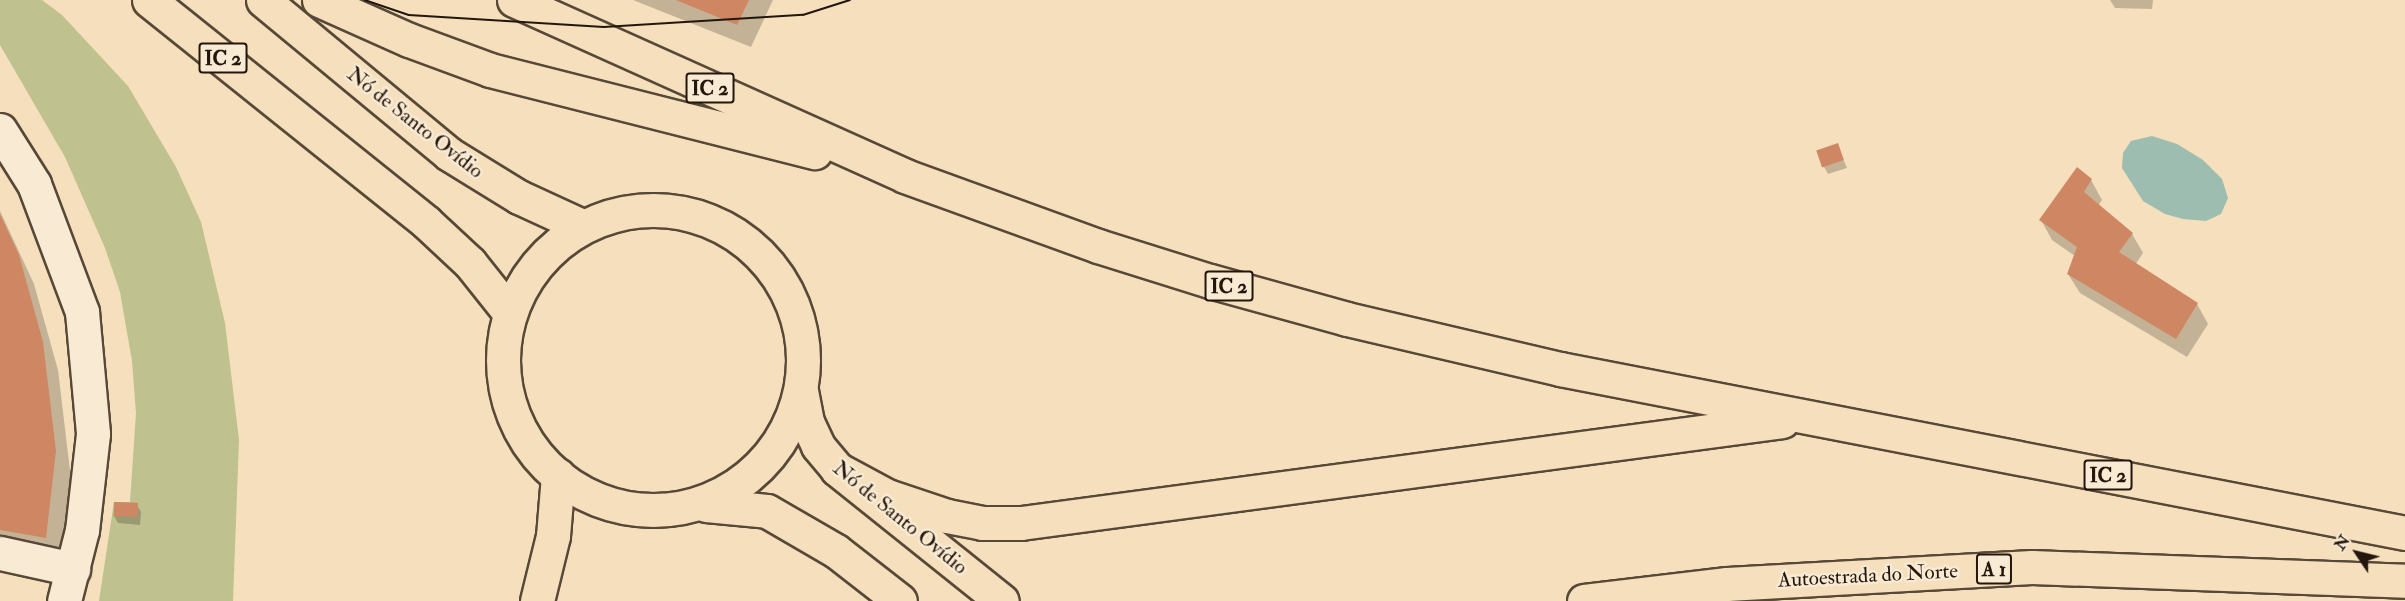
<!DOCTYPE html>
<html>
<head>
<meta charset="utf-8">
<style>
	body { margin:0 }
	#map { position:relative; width:2405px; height:601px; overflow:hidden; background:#f5dfbc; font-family:"IM FELL Double Pica",serif }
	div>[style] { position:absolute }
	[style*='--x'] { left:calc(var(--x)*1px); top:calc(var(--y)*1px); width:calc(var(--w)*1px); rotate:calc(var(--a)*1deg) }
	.green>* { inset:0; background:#bfc18e }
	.water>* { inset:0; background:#9cbdb0 }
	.shadow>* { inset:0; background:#0003 }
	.building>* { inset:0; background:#cf8763; transform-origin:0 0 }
	.roads { filter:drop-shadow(2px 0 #584838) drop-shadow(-2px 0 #584838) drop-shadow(0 2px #584838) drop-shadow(0 -2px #584838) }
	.street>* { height:33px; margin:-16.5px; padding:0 16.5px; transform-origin:16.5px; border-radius:16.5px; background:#f8ead3 }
	.secondary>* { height:33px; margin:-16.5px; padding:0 16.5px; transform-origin:16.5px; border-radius:16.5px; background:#f8ead3 }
	.primary>* { height:33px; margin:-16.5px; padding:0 16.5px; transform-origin:16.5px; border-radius:16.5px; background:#f5dfbc }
	.primary>.ring { margin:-16.5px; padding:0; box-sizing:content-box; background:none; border:33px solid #f5dfbc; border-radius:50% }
	.highway>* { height:33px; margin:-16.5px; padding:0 16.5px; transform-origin:16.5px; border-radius:16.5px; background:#f5dfbc }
	.tram>* { height:1.5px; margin:-0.75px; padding:0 0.75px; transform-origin:0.75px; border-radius:0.75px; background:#24160c }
	span { translate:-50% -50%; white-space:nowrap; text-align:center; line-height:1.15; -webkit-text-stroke:5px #f8ead3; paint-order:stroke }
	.shield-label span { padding:2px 4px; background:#f8ead3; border:2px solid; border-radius:4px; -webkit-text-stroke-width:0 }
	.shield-label { font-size:20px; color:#24160c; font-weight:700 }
	.street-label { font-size:21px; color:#24160c }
	.north { position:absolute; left:2327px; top:523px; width:60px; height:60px; -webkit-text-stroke:4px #f8ead3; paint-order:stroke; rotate:305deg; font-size:16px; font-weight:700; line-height:24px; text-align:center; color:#24160c }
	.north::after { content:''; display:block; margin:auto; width:21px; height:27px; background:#24160c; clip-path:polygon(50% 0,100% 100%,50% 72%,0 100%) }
</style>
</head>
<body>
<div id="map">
	<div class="green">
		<div style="clip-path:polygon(0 0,42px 0,62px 15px,128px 86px,176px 167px,201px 222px,225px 323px,239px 440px,233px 601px,99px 601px,114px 502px,130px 502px,136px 413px,132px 361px,120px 292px,105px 248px,65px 157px,0 45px)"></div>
	</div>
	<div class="water">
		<div style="clip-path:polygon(2152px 136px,2177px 144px,2203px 160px,2222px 179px,2228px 198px,2221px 214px,2206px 221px,2183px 219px,2165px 214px,2143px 201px,2122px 168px,2123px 153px,2131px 141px)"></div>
	</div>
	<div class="shadow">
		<div style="clip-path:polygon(633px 0,773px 0,751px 47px)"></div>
		<div style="clip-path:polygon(2110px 0,2153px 0,2152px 9px,2115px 8px)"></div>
		<div style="clip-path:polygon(1837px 145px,1847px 168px,1828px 174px,1824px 167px)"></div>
		<div style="clip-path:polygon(2091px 180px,2102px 200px,2098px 206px,2132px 234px,2143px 253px,2135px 265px,2197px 304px,2208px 324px,2187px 357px,2080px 293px,2068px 274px,2075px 256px,2052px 240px,2041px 220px)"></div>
		<div style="clip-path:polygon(0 211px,34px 284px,58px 370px,71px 479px,61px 564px,0 554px)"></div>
		<div style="clip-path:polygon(137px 505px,141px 512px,140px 525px,118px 523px,114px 516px)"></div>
	</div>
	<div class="building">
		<div style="clip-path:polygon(676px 0,749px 0,737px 25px)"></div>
		<div style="left:1838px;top:143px;width:18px;height:23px;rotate:71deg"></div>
		<div style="clip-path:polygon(2077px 167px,2092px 179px,2084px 192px,2133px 233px,2119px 252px,2198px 303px,2176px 339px,2067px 274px,2077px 247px,2039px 220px)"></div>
		<div style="clip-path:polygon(0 214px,19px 255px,43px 342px,56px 451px,46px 538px,0 530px)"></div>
		<div style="left:114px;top:502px;width:24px;height:14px;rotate:2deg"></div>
	</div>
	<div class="roads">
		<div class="street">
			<div style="--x:0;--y:553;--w:75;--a:12.4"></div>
		</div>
		<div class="secondary">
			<div style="--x:0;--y:130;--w:64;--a:57.8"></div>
			<div style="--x:34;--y:184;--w:137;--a:69.4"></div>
			<div style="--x:82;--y:312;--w:122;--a:84.8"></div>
			<div style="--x:93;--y:434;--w:97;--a:96.5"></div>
			<div style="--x:82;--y:530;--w:73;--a:104.2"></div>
		</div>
		<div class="primary">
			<div style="--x:149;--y:0;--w:355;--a:38.7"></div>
			<div style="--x:426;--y:222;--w:60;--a:43"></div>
			<div style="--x:470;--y:263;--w:63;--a:51.5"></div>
			<div style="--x:263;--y:0;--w:241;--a:39.6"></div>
			<div style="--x:449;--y:154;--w:82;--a:31.6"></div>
			<div style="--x:519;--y:197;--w:67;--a:24.7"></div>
			<div class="ring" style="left:503px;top:210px;width:267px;height:267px"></div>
			<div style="--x:801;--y:391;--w:32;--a:79"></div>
			<div style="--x:807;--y:422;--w:26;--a:65"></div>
			<div style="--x:818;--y:446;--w:30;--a:50"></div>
			<div style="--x:837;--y:469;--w:211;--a:38.7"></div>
			<div style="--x:706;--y:505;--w:61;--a:5.6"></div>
			<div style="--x:767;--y:511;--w:80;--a:30.1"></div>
			<div style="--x:836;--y:551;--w:81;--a:38"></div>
		</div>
		<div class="highway">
			<div style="--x:319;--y:0;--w:98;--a:24"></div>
			<div style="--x:409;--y:40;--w:86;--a:20.3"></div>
			<div style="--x:490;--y:70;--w:335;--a:14.2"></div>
			<div style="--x:514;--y:0;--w:429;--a:24.2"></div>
			<div style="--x:905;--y:176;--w:205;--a:19.9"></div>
			<div style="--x:1098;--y:246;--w:117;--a:17.4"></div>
			<div style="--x:1210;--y:281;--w:142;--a:15.5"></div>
			<div style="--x:1347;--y:319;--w:219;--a:13.2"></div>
			<div style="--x:1560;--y:369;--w:861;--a:10.98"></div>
			<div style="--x:837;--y:469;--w:57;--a:28.4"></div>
			<div style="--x:887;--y:496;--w:63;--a:18.4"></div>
			<div style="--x:947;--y:516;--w:36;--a:11"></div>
			<div style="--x:982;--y:523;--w:39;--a:0"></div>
			<div style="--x:1021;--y:523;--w:768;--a:-7.63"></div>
			<div style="--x:537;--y:601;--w:67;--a:-76.2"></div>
			<div style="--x:553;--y:536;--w:61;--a:-85.3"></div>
			<div style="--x:1584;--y:601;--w:144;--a:-6.8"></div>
			<div style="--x:1727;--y:584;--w:305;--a:-3.2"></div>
			<div style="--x:2032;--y:567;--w:373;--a:2.1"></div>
		</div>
	</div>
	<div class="tram">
		<div style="--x:365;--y:0;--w:46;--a:18.8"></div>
		<div style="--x:409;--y:15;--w:195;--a:3.5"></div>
		<div style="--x:604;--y:27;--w:199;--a:-3.5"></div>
		<div style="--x:803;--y:15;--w:49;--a:-17.7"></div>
	</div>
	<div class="shield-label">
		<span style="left:223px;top:58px">IC 2</span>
		<span style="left:710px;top:88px">IC 2</span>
		<span style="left:1229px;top:286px">IC 2</span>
		<span style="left:2108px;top:475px">IC 2</span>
		<span style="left:1994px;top:569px">A 1</span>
	</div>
	<div class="street-label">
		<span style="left:415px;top:123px;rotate:38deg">Nó de Santo Ovídio</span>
		<span style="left:900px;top:518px;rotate:39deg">Nó de Santo Ovídio</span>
		<span style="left:1868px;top:576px;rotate:-3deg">Autoestrada do Norte</span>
	</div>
	<div class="north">N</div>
</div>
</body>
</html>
